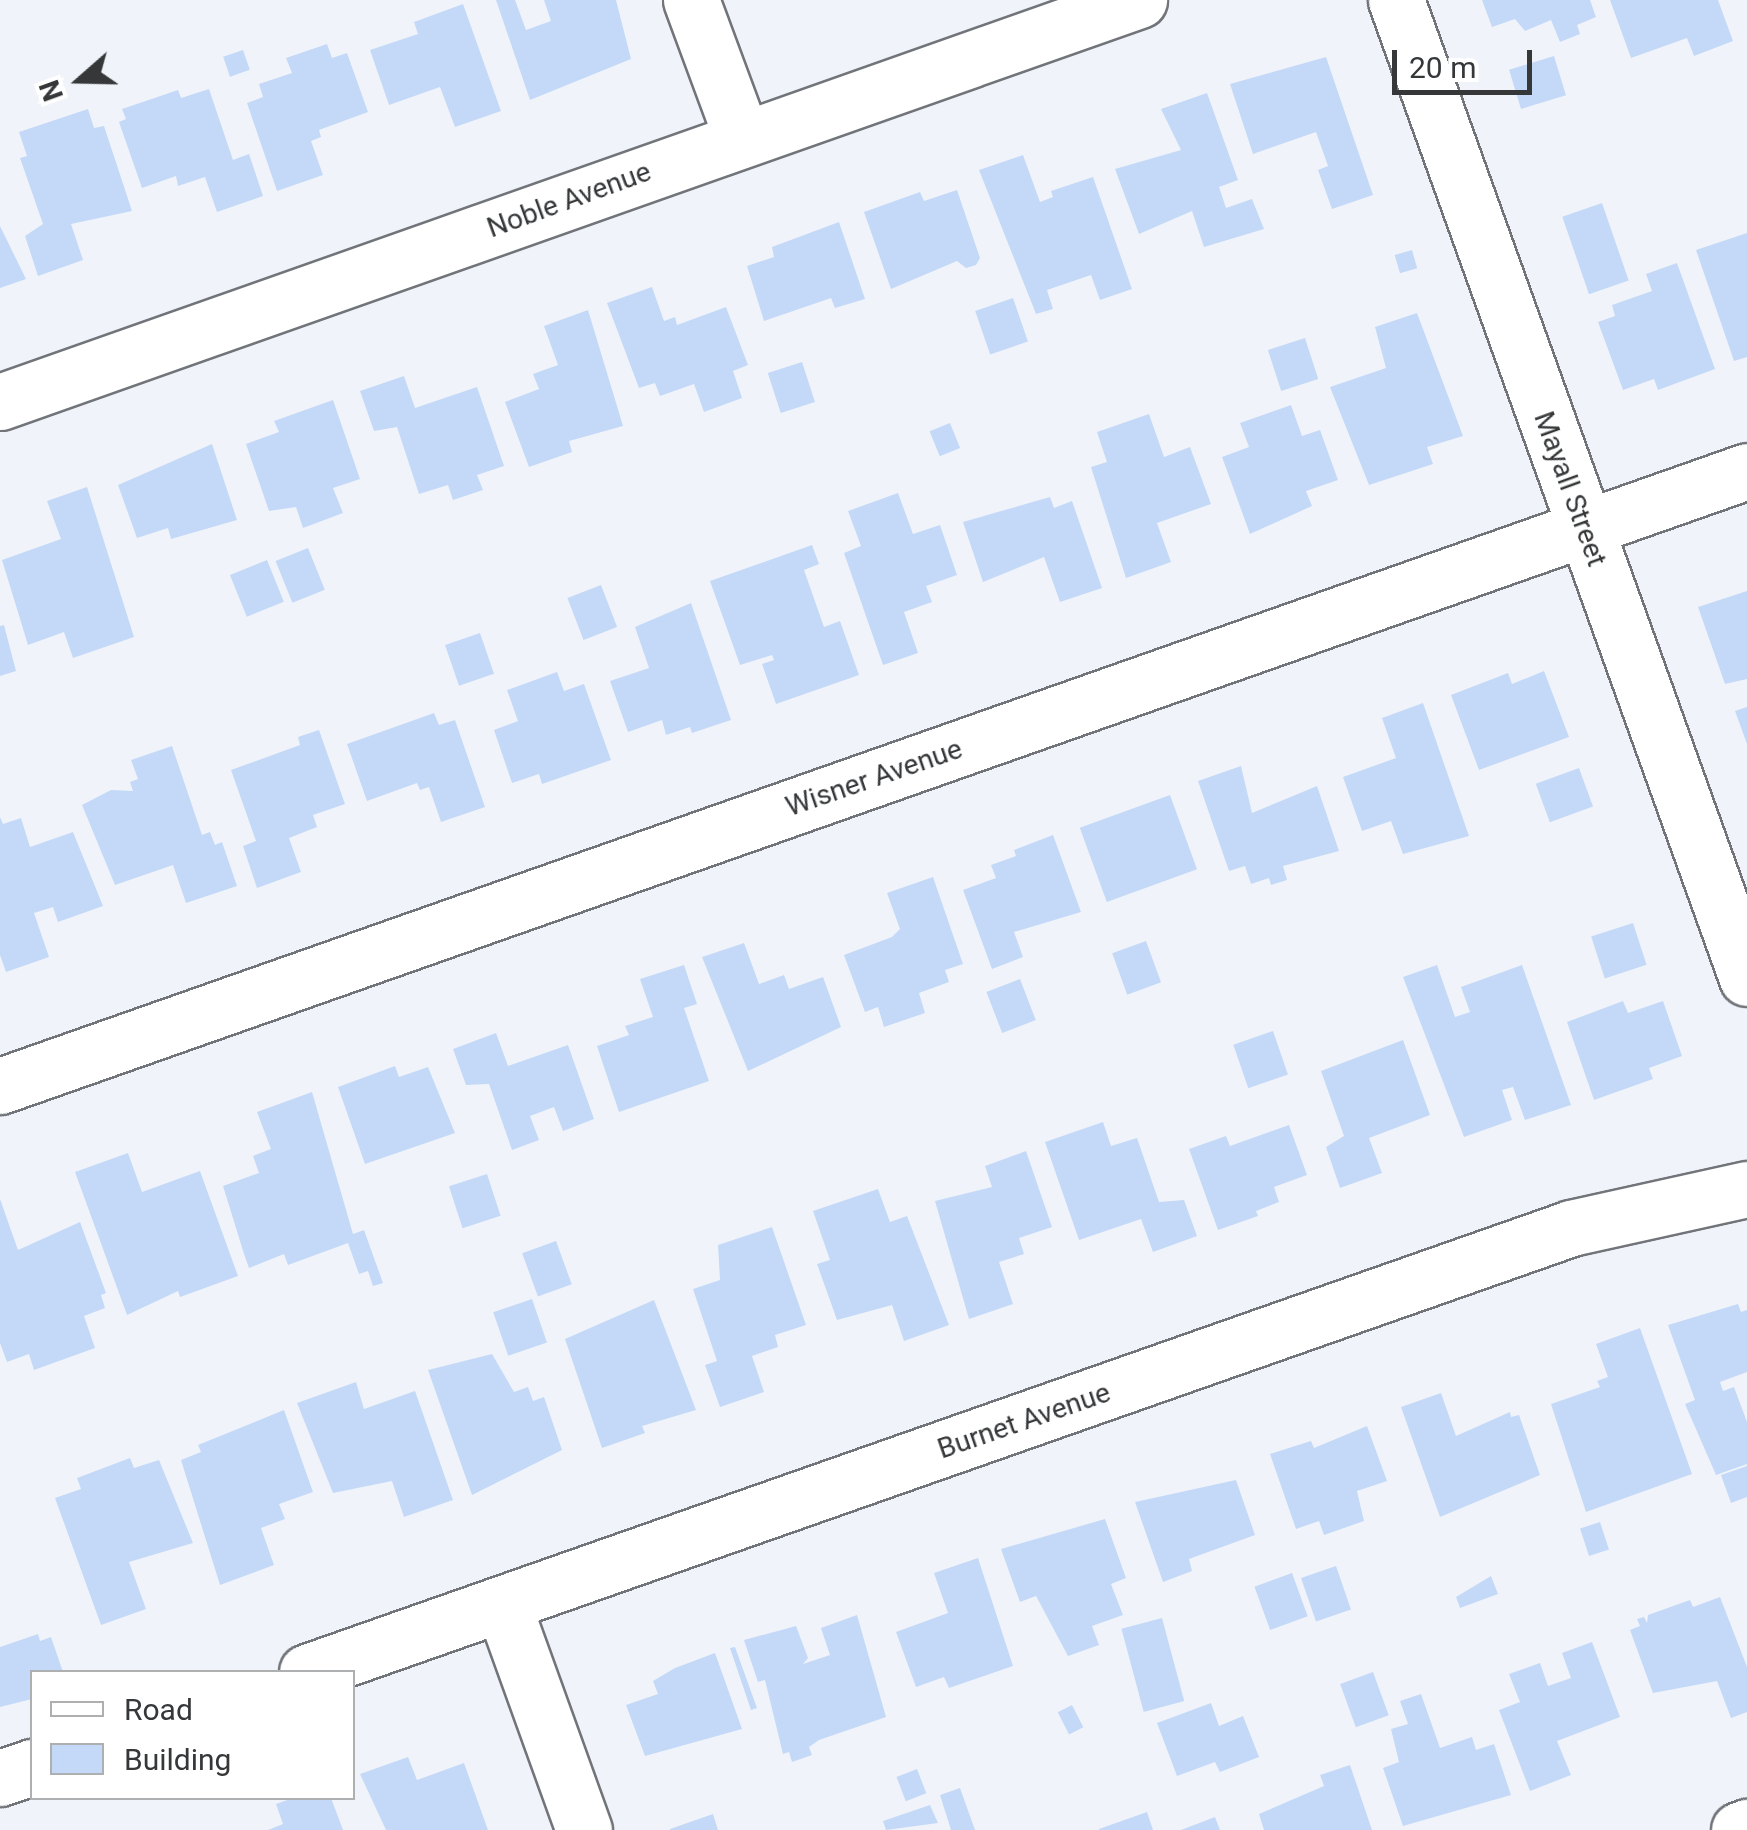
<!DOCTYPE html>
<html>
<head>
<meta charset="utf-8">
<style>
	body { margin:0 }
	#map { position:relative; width:1747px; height:1830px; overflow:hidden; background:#f0f4fa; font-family:Roboto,sans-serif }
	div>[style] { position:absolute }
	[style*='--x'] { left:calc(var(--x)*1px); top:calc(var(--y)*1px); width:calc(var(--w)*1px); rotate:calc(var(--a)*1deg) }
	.building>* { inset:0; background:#c4d9f7; transform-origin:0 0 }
	.roads { filter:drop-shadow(2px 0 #71757a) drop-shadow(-2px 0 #71757a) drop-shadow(0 2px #71757a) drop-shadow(0 -2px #71757a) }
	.minor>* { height:55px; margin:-27.5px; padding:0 27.5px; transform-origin:27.5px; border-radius:27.5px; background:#fff }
	.tertiary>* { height:55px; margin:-27.5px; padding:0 27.5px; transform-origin:27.5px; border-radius:27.5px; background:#fff }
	span { translate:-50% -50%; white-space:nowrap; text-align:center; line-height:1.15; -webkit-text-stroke:8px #fff; paint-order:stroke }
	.street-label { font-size:28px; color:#353739 }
	.legend { position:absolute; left:30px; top:1670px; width:325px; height:130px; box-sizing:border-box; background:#fff; border:2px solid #aeafb0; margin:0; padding:12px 18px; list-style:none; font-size:30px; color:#353739 }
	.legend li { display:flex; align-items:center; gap:20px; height:50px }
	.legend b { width:50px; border:2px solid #aeafb0 }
	.north { position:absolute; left:30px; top:30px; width:100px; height:100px; -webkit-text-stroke:8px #fff; paint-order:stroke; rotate:250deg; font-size:28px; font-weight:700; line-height:40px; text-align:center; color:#353739 }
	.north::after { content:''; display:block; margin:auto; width:35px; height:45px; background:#353739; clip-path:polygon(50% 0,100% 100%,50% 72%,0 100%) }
	.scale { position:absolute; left:1392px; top:50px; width:140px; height:45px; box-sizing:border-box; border:5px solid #353739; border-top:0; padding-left:12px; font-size:30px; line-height:35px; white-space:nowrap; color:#353739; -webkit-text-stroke:8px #fff; paint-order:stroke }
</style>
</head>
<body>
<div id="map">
	<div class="building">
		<div style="clip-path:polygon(496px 0,515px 0,526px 30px,551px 21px,544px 0,616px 0,631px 59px,530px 100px)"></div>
		<div style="clip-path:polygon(1482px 0,1590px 0,1596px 17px,1577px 25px,1580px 34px,1560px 42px,1551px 20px,1525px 31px,1515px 19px,1492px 27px)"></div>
		<div style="clip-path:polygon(1610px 0,1718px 0,1733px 41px,1694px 56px,1687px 38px,1631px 58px)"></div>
		<div style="clip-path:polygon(463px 4px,501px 111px,455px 127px,440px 87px,389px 105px,370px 50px,418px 34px,414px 22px)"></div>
		<div style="clip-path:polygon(327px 44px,332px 58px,347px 53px,368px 112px,319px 130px,321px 137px,311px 141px,323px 175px,277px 191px,247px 103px,263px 97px,259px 84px,292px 73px,286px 58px)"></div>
		<div style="left:243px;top:50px;width:21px;height:21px;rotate:71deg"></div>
		<div style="left:1554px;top:56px;width:41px;height:47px;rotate:73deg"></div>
		<div style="clip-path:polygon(1326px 57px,1373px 195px,1332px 209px,1318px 170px,1328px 166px,1316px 132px,1253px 154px,1230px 84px)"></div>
		<div style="clip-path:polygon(209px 89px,233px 160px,249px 154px,263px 196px,217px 212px,205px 177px,178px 186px,176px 176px,142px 188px,119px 122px,126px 119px,122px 109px,178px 90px,181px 98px)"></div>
		<div style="clip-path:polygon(1207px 93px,1238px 180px,1219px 187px,1226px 208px,1252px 199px,1264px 229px,1204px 247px,1192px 211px,1139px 234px,1115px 169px,1181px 150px,1161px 109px)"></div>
		<div style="clip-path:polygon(88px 109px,94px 128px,104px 126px,132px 211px,71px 224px,83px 260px,38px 276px,25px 236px,43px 224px,20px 158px,27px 156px,19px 132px)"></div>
		<div style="clip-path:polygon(1023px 155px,1040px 202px,1053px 197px,1051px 191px,1093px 177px,1132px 289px,1100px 300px,1091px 275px,1047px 290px,1053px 309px,1036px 314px,979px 170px)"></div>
		<div style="clip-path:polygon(957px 190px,980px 258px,976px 265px,966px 268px,957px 261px,891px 289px,864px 212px,920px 192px,924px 201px)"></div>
		<div style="left:1602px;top:203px;width:82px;height:42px;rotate:71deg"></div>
		<div style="clip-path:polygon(839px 222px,865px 299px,835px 308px,831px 298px,764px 321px,747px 266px,774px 257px,772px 247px)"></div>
		<div style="clip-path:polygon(0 226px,26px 279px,0 288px)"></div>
		<div style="clip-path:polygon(1747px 233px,1747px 357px,1734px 361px,1696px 250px)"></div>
		<div style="left:1412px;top:250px;width:19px;height:18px;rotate:74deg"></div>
		<div style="clip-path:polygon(1677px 263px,1715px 369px,1658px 390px,1654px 379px,1623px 390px,1598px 322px,1615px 316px,1612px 305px,1652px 291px,1646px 274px)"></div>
		<div style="clip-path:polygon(652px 287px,664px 321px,675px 317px,677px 325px,726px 307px,748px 365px,733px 371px,742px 398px,704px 412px,694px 384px,660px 396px,655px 383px,639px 388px,607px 303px)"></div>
		<div style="left:1013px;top:298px;width:46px;height:40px;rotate:71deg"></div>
		<div style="clip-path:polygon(588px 310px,623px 426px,569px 441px,572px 452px,529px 467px,505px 402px,539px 389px,533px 374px,558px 365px,544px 326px)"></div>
		<div style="clip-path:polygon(1417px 313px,1463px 436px,1427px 447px,1433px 464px,1369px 485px,1330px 387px,1386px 368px,1375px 327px)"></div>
		<div style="left:1305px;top:338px;width:43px;height:39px;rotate:72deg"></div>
		<div style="left:802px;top:362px;width:42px;height:36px;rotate:72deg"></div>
		<div style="clip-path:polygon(404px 376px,415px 408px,477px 387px,504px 466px,477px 475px,483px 490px,453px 500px,448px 485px,419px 494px,397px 427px,374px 431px,360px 391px)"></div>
		<div style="clip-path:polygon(333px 400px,360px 479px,333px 488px,343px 513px,303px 528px,296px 507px,269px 511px,246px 444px,279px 432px,274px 421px)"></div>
		<div style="clip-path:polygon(1291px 405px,1302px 436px,1320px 430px,1338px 480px,1306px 491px,1312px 506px,1250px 534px,1222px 457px,1249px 447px,1240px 423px)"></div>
		<div style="clip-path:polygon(1149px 414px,1164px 457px,1190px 447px,1211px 504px,1157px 523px,1171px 562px,1126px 578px,1091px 467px,1107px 462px,1097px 432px)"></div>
		<div style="left:950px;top:423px;width:27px;height:22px;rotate:68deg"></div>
		<div style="clip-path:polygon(212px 444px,237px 520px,171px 539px,168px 528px,137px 538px,118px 485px)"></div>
		<div style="clip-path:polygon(87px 487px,134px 637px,73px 658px,64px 632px,28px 645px,2px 560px,61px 539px,47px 501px)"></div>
		<div style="clip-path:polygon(898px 493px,913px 534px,940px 525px,957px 575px,926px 586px,932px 602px,904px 612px,918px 653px,883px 665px,844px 553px,861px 546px,848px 511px)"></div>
		<div style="clip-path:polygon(1050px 497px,1054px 508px,1072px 501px,1102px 588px,1060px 602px,1044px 557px,983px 582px,963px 522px)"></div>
		<div style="clip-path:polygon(812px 545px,819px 564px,804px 570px,824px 627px,840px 621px,859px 675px,776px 704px,762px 664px,774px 660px,772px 655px,740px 665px,710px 581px)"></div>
		<div style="left:308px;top:548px;width:45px;height:35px;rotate:68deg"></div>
		<div style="left:267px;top:560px;width:45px;height:40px;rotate:68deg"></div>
		<div style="left:601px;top:585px;width:45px;height:36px;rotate:69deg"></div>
		<div style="clip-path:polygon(1747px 591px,1747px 679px,1725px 684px,1698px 607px)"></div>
		<div style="clip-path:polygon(691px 603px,731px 720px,692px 733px,690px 727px,666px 735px,662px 720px,628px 732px,610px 681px,649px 668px,635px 627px)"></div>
		<div style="clip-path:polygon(4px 625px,16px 671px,0 676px,0 626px)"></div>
		<div style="left:480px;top:633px;width:43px;height:37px;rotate:71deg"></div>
		<div style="clip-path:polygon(1544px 671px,1569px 737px,1479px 770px,1451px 695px,1508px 673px,1512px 684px)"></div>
		<div style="clip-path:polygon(557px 672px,564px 691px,584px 684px,611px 760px,542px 784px,539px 774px,512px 783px,494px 730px,518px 721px,507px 690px)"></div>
		<div style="clip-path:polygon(1423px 703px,1469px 836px,1403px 854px,1391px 821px,1362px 831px,1343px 777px,1396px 758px,1382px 718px)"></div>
		<div style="clip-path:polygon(1747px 707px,1747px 744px,1735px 711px)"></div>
		<div style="clip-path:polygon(434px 713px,439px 725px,455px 720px,485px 807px,441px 822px,429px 787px,420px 790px,417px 783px,367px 801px,347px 744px)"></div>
		<div style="clip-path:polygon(319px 730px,345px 804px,313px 815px,317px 827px,289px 838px,301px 872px,257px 888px,243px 846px,256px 841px,231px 770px,300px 745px,298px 737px)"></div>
		<div style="clip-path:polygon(172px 746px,202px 835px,210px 832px,215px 845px,222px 842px,237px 886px,186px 903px,173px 865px,115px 885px,82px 805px,111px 790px,133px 791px,130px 782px,138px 779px,131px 760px)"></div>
		<div style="clip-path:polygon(1241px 766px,1252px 813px,1317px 786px,1339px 851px,1283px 866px,1287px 880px,1271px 885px,1269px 878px,1251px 884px,1245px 866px,1229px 871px,1198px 781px)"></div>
		<div style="left:1579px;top:768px;width:41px;height:46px;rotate:70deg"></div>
		<div style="left:1170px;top:795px;width:79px;height:96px;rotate:70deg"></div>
		<div style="clip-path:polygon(0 817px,3px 824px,21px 818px,30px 847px,73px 832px,103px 906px,58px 922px,53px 907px,34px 913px,49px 957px,6px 972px,0 955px)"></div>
		<div style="clip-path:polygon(1053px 835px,1081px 912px,1014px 932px,1023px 957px,992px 969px,963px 890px,996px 878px,991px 865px,1016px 856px,1014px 850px)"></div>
		<div style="clip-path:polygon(933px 877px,963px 964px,945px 970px,949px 982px,919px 993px,925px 1013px,884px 1027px,878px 1007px,865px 1012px,844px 955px,892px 937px,900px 929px,887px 893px)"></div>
		<div style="left:1633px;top:923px;width:44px;height:44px;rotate:72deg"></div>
		<div style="left:1146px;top:941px;width:44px;height:36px;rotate:70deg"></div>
		<div style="clip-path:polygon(744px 943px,759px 984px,784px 975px,789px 989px,823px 977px,841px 1027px,748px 1071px,702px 957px)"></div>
		<div style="clip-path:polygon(684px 965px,697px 1004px,684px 1008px,709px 1081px,619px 1112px,597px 1046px,629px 1035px,625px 1026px,653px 1017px,640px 979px)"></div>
		<div style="clip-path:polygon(1437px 965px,1455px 1017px,1470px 1012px,1461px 987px,1522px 965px,1571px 1105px,1525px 1120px,1513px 1087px,1502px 1090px,1512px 1120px,1464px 1137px,1403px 977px)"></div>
		<div style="left:1020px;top:979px;width:44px;height:36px;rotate:69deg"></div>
		<div style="clip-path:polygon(1623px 1001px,1628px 1013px,1663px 1001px,1682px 1056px,1649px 1068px,1653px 1079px,1594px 1100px,1567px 1022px)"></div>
		<div style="left:1273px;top:1031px;width:46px;height:42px;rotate:71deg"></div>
		<div style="clip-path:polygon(496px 1033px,508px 1066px,568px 1045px,594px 1119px,563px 1131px,554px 1107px,530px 1116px,539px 1140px,512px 1150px,489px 1084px,466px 1085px,453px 1049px)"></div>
		<div style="clip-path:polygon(1403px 1040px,1430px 1115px,1369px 1138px,1382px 1173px,1340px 1188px,1326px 1147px,1344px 1136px,1321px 1071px)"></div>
		<div style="clip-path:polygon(395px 1066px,399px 1077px,428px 1067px,455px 1133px,365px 1164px,338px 1087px)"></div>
		<div style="clip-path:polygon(312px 1092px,353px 1234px,364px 1230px,383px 1283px,373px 1286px,368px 1271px,359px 1274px,348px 1243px,288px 1265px,284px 1254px,249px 1268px,244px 1254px,223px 1186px,259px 1173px,253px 1156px,271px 1149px,257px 1112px)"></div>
		<div style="clip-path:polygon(1103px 1122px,1111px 1146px,1137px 1138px,1159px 1202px,1184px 1200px,1197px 1236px,1153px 1252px,1141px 1219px,1079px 1240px,1045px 1142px)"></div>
		<div style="clip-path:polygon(1289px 1125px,1307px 1175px,1274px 1187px,1279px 1202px,1256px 1211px,1258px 1216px,1218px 1230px,1189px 1149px,1226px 1136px,1230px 1146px)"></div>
		<div style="clip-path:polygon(1026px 1151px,1052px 1227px,1019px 1238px,1024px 1254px,999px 1262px,1013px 1304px,969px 1319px,935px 1201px,992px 1187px,985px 1166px)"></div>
		<div style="clip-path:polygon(128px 1153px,142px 1192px,200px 1171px,238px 1276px,180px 1297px,178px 1291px,127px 1315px,75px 1172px)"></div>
		<div style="left:487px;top:1174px;width:44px;height:40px;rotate:72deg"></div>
		<div style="clip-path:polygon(878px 1189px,890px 1222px,907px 1216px,949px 1325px,904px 1341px,892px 1305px,837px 1320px,817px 1264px,830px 1260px,813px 1211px)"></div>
		<div style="clip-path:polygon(0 1199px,18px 1250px,80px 1222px,106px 1293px,101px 1295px,105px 1308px,84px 1316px,95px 1348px,34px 1370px,29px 1354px,7px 1362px,0 1343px)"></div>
		<div style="clip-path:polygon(772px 1227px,806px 1325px,775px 1335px,778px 1347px,752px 1356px,764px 1392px,720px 1407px,705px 1365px,717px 1361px,693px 1289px,720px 1280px,718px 1245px)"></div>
		<div style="left:556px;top:1241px;width:46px;height:36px;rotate:70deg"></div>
		<div style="left:532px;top:1299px;width:46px;height:41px;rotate:71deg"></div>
		<div style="clip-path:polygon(654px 1300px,696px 1410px,642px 1426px,645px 1433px,602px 1448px,565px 1339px)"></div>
		<div style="clip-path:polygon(1738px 1304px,1741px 1312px,1747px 1310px,1747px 1372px,1720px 1382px,1723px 1391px,1734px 1387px,1747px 1422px,1747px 1464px,1716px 1475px,1685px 1404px,1695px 1400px,1668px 1325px)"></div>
		<div style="clip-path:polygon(1640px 1328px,1692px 1474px,1586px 1512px,1551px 1404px,1600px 1387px,1597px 1381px,1608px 1377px,1596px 1344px)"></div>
		<div style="clip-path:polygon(492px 1354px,514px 1392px,528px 1387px,533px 1401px,544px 1397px,562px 1450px,472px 1495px,428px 1370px)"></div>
		<div style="clip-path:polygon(356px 1382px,364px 1409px,415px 1391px,453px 1500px,404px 1517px,392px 1481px,333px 1493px,297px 1403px)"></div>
		<div style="clip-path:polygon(1441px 1393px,1456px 1436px,1510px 1412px,1511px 1417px,1519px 1415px,1540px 1475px,1440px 1517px,1401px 1407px)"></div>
		<div style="clip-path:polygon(284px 1410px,313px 1492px,279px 1504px,285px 1519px,261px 1528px,274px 1565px,220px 1585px,181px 1460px,201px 1452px,198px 1445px)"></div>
		<div style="clip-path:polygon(1367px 1426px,1387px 1481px,1357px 1491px,1364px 1521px,1324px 1535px,1319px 1521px,1296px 1529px,1270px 1454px,1311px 1441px,1314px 1448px)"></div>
		<div style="clip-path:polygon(130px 1458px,134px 1468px,159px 1460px,193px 1543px,129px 1562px,146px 1609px,101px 1625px,55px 1498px,81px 1489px,77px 1478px)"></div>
		<div style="clip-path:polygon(1747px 1466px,1747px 1497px,1731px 1503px,1721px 1475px)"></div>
		<div style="clip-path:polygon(1236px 1480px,1255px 1535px,1189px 1559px,1192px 1571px,1163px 1582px,1135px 1502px)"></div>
		<div style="clip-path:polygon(1105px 1519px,1126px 1578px,1111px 1584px,1123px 1615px,1092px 1626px,1099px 1645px,1068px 1656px,1036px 1596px,1020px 1602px,1001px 1549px)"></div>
		<div style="left:1600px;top:1522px;width:29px;height:21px;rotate:72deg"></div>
		<div style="clip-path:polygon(978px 1558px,1013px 1666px,949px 1688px,944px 1677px,916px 1687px,896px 1632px,948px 1613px,934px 1573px)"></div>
		<div style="left:1336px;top:1566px;width:46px;height:37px;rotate:71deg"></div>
		<div style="left:1292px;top:1573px;width:46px;height:40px;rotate:70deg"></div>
		<div style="clip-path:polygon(1491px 1576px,1498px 1594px,1460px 1608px,1456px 1597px)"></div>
		<div style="clip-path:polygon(1720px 1597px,1747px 1667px,1747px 1712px,1731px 1718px,1717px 1681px,1653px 1693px,1630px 1630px,1640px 1626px,1637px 1619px,1644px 1617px,1647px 1623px,1648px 1615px,1690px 1600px,1693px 1607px)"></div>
		<div style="clip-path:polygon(857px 1615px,886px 1717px,819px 1740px,809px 1747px,812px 1755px,792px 1762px,789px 1752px,783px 1754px,765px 1680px,758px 1682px,744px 1640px,796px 1626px,808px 1658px,803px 1664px,830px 1655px,821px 1628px)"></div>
		<div style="left:1162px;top:1618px;width:86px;height:42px;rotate:75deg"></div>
		<div style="clip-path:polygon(38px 1634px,40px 1641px,51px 1637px,63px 1672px,32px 1672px,32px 1699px,0 1707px,0 1647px)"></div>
		<div style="clip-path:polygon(1592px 1642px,1620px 1717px,1557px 1741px,1571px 1775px,1530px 1791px,1499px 1710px,1520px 1702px,1509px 1674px,1540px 1663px,1548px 1686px,1571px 1678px,1562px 1653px)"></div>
		<div style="clip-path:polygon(735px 1647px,757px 1708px,751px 1710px,730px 1648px)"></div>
		<div style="clip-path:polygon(715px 1653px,742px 1729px,645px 1756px,626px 1705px,658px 1694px,653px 1681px,675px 1668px)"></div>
		<div style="left:1373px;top:1672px;width:46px;height:35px;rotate:70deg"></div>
		<div style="clip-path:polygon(1421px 1694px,1440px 1748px,1472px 1737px,1476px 1750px,1494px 1744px,1511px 1795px,1403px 1826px,1383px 1768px,1399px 1762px,1391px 1729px,1408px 1724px,1400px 1701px)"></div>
		<div style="clip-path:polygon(1211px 1703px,1219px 1726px,1243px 1716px,1259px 1757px,1220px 1772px,1215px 1762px,1177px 1776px,1157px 1723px)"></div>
		<div style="left:1072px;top:1705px;width:25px;height:16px;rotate:63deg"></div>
		<div style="clip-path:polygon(408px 1757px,417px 1780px,464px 1763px,488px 1830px,386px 1830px,360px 1774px)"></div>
		<div style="clip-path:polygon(1350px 1765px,1372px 1830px,1264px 1830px,1259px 1814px,1324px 1786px,1320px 1775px)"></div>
		<div style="left:917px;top:1769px;width:26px;height:22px;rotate:69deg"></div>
		<div style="clip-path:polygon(960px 1788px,975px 1830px,951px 1830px,940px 1795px)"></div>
		<div style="clip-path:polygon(293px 1798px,331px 1798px,343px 1830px,268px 1830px,283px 1824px,276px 1804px)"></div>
		<div style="clip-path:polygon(930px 1805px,938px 1823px,886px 1830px,883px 1821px)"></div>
		<div style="clip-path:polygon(1147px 1812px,1153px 1830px,1099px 1830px,1099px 1829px)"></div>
		<div style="clip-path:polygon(713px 1814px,718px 1830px,670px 1830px,670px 1829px)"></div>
		<div style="clip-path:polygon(1215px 1817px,1220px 1830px,1181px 1830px)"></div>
	</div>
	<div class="roads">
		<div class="minor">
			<div style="--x:691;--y:0;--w:147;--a:69.7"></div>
			<div style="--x:0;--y:402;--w:1208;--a:-19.44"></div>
			<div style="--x:0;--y:1086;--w:1852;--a:-19.39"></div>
			<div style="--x:503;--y:1605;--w:239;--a:70.2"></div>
			<div style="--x:307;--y:1672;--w:1340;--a:-19.35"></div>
			<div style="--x:1571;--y:1228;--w:180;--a:-12.5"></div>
			<div style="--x:0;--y:1778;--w:34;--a:-19"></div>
			<div style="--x:1739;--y:1830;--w:9;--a:-21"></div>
		</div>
		<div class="tertiary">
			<div style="--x:1396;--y:0;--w:1039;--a:70.26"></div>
		</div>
	</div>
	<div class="street-label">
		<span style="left:569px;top:200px;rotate:-20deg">Noble Avenue</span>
		<span style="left:1570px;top:489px;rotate:70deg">Mayall Street</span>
		<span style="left:874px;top:778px;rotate:-19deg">Wisner Avenue</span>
		<span style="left:1024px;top:1421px;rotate:-19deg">Burnet Avenue</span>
	</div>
	<ul class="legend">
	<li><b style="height:12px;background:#fff"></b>Road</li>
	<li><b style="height:28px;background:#c4d9f7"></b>Building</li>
	</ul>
	<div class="north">N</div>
	<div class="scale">20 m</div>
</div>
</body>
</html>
